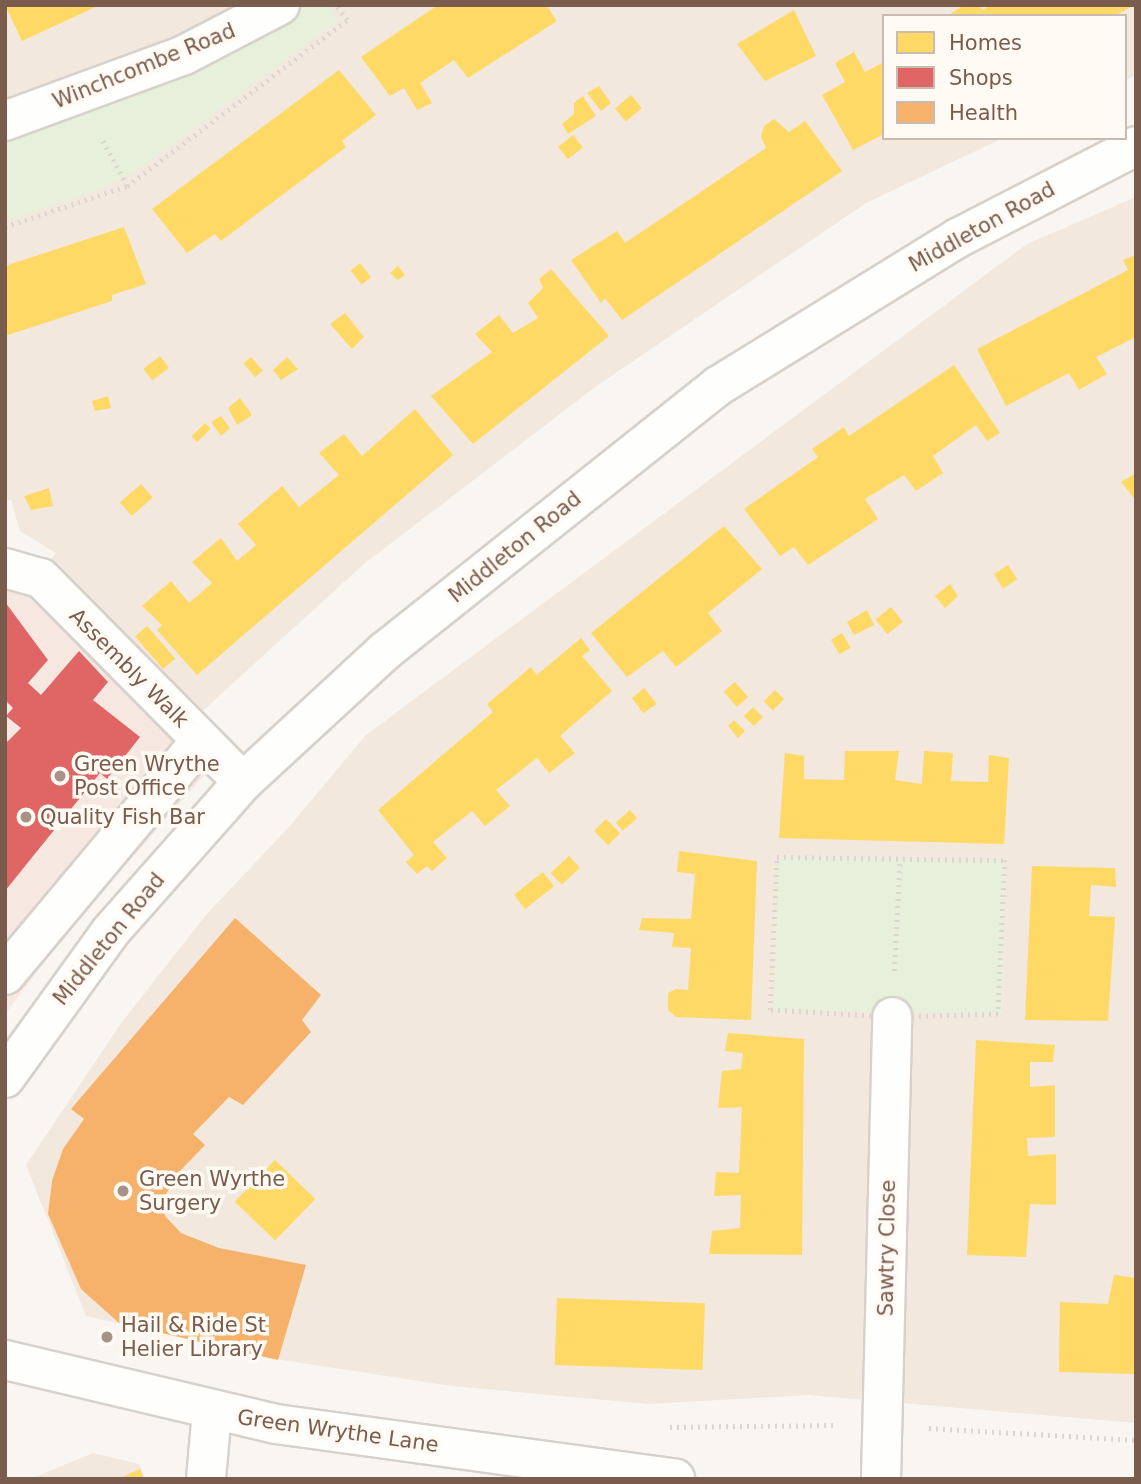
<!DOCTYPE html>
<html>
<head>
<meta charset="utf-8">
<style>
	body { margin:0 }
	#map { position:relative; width:1141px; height:1484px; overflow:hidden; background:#f9f5f0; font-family:"DejaVu Sans",sans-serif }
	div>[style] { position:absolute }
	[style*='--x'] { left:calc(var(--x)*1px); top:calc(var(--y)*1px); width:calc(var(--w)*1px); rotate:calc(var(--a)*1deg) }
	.residential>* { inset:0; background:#f2e8de }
	.commercial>* { inset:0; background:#f6e8e1 }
	.green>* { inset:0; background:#e7f0db; transform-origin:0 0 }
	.homes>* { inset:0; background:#ffd966; transform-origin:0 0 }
	.shops>* { inset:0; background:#e06666 }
	.health>* { inset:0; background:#f6b26b }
	.path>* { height:4.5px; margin-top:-2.25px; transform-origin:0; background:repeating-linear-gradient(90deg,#dcd5d0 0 2px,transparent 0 7px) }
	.roads { filter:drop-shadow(2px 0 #d7d1cb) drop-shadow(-2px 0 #d7d1cb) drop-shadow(0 2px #d7d1cb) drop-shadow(0 -2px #d7d1cb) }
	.minor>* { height:38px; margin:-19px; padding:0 19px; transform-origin:19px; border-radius:19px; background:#fefefd }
	.dots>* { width:19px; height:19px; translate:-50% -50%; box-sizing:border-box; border:4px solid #fffaf3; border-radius:50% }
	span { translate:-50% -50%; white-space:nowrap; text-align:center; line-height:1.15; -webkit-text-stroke:7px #fffaf3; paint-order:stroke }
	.street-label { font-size:21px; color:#7a5c4d }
	.poi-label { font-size:21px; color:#7a5c4d }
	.left { translate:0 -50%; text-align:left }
	.frame { position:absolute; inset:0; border:7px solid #7a5c4d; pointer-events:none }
	.legend { position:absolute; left:882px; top:14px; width:245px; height:126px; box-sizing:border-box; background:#fffaf3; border:2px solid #cabbb1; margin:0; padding:9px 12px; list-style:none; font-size:21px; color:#7a5c4d }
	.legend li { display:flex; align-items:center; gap:14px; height:35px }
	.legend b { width:35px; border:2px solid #cabbb1 }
</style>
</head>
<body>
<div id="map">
	<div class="residential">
		<div style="clip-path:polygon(5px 5px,1136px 5px,1136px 75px,1125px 80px,1125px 16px,884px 16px,884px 138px,1003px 138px,866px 203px,595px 387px,364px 564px,198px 715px,44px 568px,56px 553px,20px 531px,11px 500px,5px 501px)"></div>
		<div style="clip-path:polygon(1136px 197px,1136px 1423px,809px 1395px,648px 1404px,452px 1386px,282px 1360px,86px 1316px,26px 1165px,122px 1022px,206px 915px,289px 827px,366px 735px,1027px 244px)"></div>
		<div style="clip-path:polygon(93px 1453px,139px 1464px,145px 1479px,30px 1479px)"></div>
	</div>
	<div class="commercial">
		<div style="clip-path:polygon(5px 587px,23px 591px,207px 772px,68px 931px,5px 1014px)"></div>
	</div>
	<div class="green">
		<div style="clip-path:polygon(305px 5px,328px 5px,338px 20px,143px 166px,101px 189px,5px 221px,5px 132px,176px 76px)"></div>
		<div style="left:777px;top:857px;width:228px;height:153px;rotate:1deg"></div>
	</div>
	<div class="homes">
		<div style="clip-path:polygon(5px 5px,100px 5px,22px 41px)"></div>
		<div style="clip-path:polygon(438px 5px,546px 5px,557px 21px,468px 78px,454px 60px,420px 83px,432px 103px,417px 110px,404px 88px,390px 96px,361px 57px)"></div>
		<div style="clip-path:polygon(965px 5px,979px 5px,982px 10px,992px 5px,1135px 5px,1114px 16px,953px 16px,951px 13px)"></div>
		<div style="clip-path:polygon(794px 10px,816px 56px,765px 81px,737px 44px)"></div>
		<div style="clip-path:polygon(854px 52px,865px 72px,884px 62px,884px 134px,853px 150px,822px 95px,845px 82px,835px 63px)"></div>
		<div style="clip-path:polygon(339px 70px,376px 115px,342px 141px,346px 147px,221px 241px,215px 234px,187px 253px,152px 209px)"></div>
		<div style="clip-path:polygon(599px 86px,611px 103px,601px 111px,587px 93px)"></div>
		<div style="left:631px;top:95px;width:17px;height:21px;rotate:50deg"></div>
		<div style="clip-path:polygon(583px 96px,596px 116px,568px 134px,562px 124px,574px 114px,574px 103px)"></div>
		<div style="clip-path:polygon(774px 119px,789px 132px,805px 121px,842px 171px,622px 320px,605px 298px,601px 303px,571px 260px,617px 231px,625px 243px,766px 148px,761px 137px,764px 126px)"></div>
		<div style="left:573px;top:135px;width:16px;height:19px;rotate:52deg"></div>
		<div style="clip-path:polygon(124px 227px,146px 284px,112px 295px,112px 301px,5px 336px,5px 266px)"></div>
		<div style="clip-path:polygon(1136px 255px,1136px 337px,1096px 357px,1107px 374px,1079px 390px,1069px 373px,1006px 406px,977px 349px,1128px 270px,1123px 260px)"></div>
		<div style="left:360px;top:263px;width:18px;height:12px;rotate:52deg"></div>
		<div style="clip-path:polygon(398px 266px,405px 275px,398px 280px,390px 273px)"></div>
		<div style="clip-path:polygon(551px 269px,609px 336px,473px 444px,431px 396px,492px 352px,475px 334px,499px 315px,513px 333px,538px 318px,528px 303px,543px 288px,539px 279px)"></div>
		<div style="clip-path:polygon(345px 313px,364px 337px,352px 349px,330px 324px)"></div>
		<div style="left:160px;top:356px;width:15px;height:21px;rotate:53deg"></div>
		<div style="left:251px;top:357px;width:18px;height:10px;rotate:49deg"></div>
		<div style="clip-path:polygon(287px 357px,298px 369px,281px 380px,273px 370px)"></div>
		<div style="clip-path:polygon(954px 365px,1000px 433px,987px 441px,976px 425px,933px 456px,943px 473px,916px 491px,904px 475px,865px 499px,878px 519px,808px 565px,794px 547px,780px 556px,744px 509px,818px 457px,812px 449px,844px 427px,849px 436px)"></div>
		<div style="clip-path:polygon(108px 396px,111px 408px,95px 411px,92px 401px)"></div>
		<div style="clip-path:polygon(240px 398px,252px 415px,237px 425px,228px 408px)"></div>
		<div style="clip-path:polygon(415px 409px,453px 455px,197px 675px,157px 630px,162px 625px,142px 606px,171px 581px,189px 603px,212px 583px,192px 562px,221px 538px,237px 561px,256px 545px,238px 524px,282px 486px,299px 507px,339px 475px,319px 453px,344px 434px,362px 456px)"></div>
		<div style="clip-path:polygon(221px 416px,230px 428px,221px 436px,211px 422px)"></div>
		<div style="left:205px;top:423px;width:8px;height:19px;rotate:45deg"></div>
		<div style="clip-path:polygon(1136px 473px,1136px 496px,1134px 498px,1121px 482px)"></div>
		<div style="left:141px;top:484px;width:18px;height:28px;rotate:49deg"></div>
		<div style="clip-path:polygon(49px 488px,53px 506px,31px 510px,24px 496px)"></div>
		<div style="clip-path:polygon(724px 526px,762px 569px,708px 613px,722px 631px,676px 667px,663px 651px,627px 677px,591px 633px)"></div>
		<div style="left:1008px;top:565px;width:17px;height:17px;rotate:57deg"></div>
		<div style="clip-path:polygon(950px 584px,958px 596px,945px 608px,935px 596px)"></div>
		<div style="left:891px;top:607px;width:19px;height:20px;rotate:51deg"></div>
		<div style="clip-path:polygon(867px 610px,874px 625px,854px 635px,847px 622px)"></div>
		<div style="left:147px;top:626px;width:43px;height:16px;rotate:49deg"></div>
		<div style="left:842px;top:633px;width:17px;height:13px;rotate:59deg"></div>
		<div style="clip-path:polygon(581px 638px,590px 650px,582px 656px,612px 691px,560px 736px,575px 753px,549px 773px,537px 758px,496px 790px,510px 806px,485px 826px,472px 811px,433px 842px,447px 858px,432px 871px,427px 866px,417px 874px,406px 862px,414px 855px,378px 810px,493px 712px,487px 704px,531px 667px,537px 675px)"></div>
		<div style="left:735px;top:682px;width:20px;height:15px;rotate:49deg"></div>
		<div style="clip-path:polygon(644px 688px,657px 704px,643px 713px,632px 698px)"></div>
		<div style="left:775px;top:690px;width:13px;height:16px;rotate:45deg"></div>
		<div style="left:753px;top:707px;width:14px;height:13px;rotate:45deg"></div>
		<div style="clip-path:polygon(734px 720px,745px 731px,738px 738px,728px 726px)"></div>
		<div style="clip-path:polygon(845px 751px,899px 751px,895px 780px,922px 784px,924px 751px,953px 753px,951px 781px,988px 782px,989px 755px,1009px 758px,1004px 844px,779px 838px,785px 753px,804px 756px,804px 779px,844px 780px)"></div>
		<div style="left:630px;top:810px;width:11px;height:19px;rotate:49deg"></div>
		<div style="left:606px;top:819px;width:20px;height:17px;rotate:45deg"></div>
		<div style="clip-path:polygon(679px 851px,757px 861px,751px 1020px,676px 1017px,668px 1010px,668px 993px,676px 989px,688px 990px,691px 948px,672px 947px,674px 933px,639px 930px,642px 918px,691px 919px,695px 874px,677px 872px)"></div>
		<div style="left:569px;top:856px;width:16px;height:25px;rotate:47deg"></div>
		<div style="clip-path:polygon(1032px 866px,1115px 868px,1116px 887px,1091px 885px,1089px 916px,1115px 917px,1108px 1021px,1025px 1020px)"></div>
		<div style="left:543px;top:872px;width:18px;height:37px;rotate:52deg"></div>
		<div style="clip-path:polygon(728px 1033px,804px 1039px,802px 1255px,709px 1254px,712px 1231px,740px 1228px,741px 1195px,714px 1196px,716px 1172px,739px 1173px,742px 1107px,718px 1108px,722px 1071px,741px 1069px,743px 1053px,725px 1051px)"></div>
		<div style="clip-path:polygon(976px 1040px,1055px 1045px,1053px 1062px,1030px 1062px,1030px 1087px,1055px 1085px,1055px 1137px,1027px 1138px,1028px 1156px,1056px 1154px,1056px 1205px,1030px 1204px,1026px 1257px,967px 1255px)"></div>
		<div style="left:275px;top:1160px;width:56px;height:58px;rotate:44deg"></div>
		<div style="clip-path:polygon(1114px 1275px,1136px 1278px,1136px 1374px,1059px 1372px,1060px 1302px,1108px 1304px)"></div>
		<div style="left:557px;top:1298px;width:148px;height:67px;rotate:2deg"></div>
		<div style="clip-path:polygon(140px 1469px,144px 1479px,118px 1479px)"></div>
	</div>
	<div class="shops">
		<div style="clip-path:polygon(5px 602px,48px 660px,28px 683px,41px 695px,79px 651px,108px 682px,93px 700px,140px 737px,107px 779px,100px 773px,5px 891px,5px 744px,21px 728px,6px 716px,13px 708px,5px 700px)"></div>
	</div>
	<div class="health">
		<div style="clip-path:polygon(235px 918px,321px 995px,302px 1020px,311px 1032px,243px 1105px,229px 1097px,193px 1134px,205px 1145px,178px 1173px,166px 1194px,165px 1216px,181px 1233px,219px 1248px,306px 1265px,278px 1360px,119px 1323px,81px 1289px,48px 1214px,52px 1181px,63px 1149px,84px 1119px,71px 1109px)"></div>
	</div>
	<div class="path">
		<div style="--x:127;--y:186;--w:276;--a:-37"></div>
		<div style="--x:347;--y:20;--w:19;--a:-126"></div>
		<div style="--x:5;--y:227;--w:129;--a:-18.6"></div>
		<div style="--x:127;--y:186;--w:55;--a:-118.4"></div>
		<div style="--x:777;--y:857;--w:228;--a:0.8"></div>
		<div style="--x:1005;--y:860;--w:154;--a:92.6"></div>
		<div style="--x:998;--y:1014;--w:106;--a:178.4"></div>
		<div style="--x:892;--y:1017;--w:122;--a:-176.7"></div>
		<div style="--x:770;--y:1010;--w:153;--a:-87.4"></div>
		<div style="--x:894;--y:971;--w:112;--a:-86.9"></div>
		<div style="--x:670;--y:1427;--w:166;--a:-0.7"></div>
		<div style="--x:929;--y:1428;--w:207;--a:3.3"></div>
	</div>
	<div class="roads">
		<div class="minor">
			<div style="--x:5;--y:121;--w:191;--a:-20.2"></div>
			<div style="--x:184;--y:55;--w:108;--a:-27.5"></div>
			<div style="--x:5;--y:568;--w:37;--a:16"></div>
			<div style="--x:41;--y:578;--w:287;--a:45.3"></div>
			<div style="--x:5;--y:975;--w:305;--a:-50.1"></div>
			<div style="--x:5;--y:1078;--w:181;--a:-54.2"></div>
			<div style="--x:111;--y:931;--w:199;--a:-48.5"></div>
			<div style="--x:243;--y:782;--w:193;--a:-42.7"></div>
			<div style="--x:385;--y:651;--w:426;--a:-38.5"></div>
			<div style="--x:718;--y:386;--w:282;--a:-31.7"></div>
			<div style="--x:958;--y:238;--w:200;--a:-27.3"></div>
			<div style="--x:5;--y:1360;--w:278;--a:13.3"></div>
			<div style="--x:276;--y:1424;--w:403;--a:7.8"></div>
			<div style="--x:206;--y:1479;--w:67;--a:-84.9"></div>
			<div style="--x:881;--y:1479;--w:462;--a:-88.6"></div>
		</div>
	</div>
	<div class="dots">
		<div style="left:60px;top:776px;background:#a69286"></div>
		<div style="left:26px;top:817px;background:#a69286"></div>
		<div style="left:123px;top:1191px;background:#a69286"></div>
		<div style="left:107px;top:1337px;background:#a69286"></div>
	</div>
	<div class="street-label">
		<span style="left:144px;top:66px;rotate:-22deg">Winchcombe Road</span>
		<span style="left:982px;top:227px;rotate:-29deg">Middleton Road</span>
		<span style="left:515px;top:547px;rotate:-39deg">Middleton Road</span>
		<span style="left:129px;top:668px;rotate:45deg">Assembly Walk</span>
		<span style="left:109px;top:939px;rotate:-51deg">Middleton Road</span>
		<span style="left:887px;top:1248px;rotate:-89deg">Sawtry Close</span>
		<span style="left:338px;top:1431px;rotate:8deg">Green Wrythe Lane</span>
	</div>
	<div class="poi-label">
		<span class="left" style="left:74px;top:776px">Green Wrythe<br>Post Office</span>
		<span class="left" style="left:40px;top:817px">Quality Fish Bar</span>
		<span class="left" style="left:139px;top:1191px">Green Wyrthe<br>Surgery</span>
		<span class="left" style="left:121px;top:1337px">Hail &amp; Ride St<br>Helier Library</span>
	</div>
	<div class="frame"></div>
	<ul class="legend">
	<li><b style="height:19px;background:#ffd966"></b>Homes</li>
	<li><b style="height:19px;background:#e06666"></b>Shops</li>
	<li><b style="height:19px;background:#f6b26b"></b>Health</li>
	</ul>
</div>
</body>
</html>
